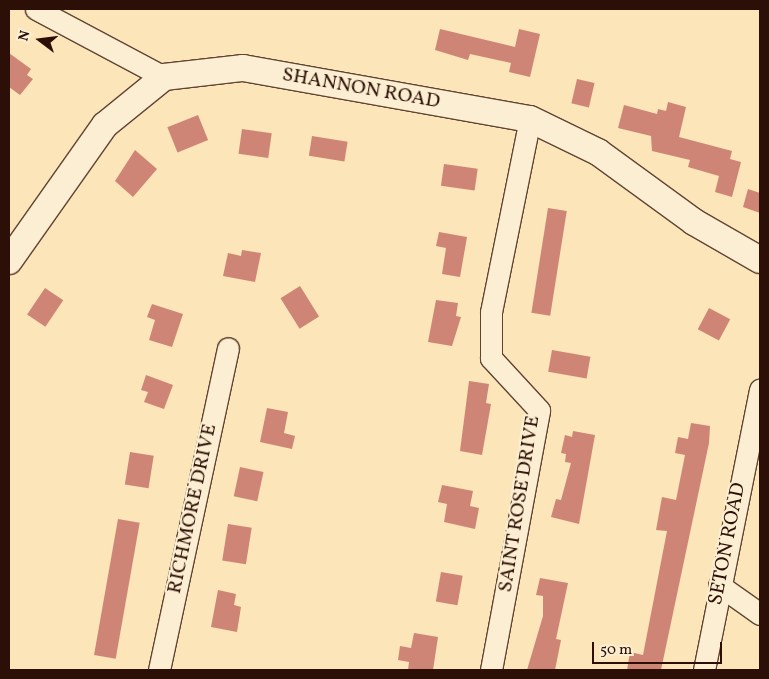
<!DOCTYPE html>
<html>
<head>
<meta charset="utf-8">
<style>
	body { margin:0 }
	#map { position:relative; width:769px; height:679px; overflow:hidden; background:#fbe5b9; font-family:Vollkorn,serif }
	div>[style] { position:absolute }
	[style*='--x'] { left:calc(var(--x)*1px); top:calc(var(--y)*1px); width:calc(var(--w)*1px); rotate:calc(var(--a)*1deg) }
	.building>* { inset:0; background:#cf8576; transform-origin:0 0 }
	.roads { filter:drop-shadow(1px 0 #604433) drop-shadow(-1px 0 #604433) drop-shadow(0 1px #604433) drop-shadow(0 -1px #604433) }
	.minor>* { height:21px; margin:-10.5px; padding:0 10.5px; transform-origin:10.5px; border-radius:10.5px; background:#fceed2 }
	.tertiary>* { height:26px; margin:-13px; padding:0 13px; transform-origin:13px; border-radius:13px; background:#fceed2 }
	span { translate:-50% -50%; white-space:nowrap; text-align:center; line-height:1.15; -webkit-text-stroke:4.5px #fceed2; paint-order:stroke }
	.street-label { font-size:20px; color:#2c0f06 }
	.frame { position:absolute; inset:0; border:10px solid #2c0f06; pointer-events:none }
	.north { position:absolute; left:15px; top:15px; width:50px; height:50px; -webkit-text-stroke:4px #fceed2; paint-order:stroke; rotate:285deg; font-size:14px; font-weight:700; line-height:20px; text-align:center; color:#2c0f06 }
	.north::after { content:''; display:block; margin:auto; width:18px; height:22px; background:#2c0f06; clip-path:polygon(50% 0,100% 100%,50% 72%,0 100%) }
	.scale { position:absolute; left:592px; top:642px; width:130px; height:22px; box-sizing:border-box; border:2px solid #2c0f06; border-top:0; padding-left:6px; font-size:15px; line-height:18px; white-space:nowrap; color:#2c0f06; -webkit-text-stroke:4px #fceed2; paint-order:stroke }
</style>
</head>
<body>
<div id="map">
	<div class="building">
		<div style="clip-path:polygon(440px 29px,515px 47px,519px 29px,540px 34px,530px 77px,509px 72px,511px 63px,470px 54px,468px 60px,435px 50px)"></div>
		<div style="clip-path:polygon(9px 53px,31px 69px,27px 75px,33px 79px,20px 95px,9px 87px)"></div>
		<div style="left:577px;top:79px;width:18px;height:25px;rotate:13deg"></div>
		<div style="clip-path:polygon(668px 102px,686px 107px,679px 137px,732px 151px,730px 159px,741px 162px,732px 197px,715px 192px,719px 176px,688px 167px,690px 160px,652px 151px,651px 136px,618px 128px,624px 105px,657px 114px,658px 109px,666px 111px)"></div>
		<div style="left:198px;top:115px;width:27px;height:33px;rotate:68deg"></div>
		<div style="left:242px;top:129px;width:30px;height:25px;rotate:8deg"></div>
		<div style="left:312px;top:136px;width:36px;height:20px;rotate:9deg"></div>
		<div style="clip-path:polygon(135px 150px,157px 169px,133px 197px,115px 181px)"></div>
		<div style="left:444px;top:164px;width:34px;height:22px;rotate:8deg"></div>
		<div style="clip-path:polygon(748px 189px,760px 193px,760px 213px,743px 207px)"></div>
		<div style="left:548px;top:208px;width:19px;height:106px;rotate:9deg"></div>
		<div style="clip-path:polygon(439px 232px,467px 237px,460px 277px,442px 274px,446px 248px,436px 246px)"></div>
		<div style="clip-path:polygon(242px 250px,261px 253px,255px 282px,223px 276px,228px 253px,241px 256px)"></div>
		<div style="left:300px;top:286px;width:36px;height:23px;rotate:58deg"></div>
		<div style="left:45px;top:288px;width:22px;height:32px;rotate:34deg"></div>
		<div style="clip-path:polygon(436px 300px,458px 303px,456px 316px,461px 317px,452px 346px,428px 342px)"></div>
		<div style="clip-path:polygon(152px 304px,183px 314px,172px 347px,149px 340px,155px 320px,147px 317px)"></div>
		<div style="left:709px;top:308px;width:24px;height:24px;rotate:28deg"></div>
		<div style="left:552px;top:350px;width:39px;height:22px;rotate:10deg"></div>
		<div style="clip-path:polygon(146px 375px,173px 385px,164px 409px,144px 402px,148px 392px,141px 390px)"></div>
		<div style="clip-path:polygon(469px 381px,489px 384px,486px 403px,491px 404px,482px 455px,460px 451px)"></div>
		<div style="clip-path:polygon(267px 408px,288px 412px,284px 433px,295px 436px,292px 449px,260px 442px)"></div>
		<div style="clip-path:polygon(691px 423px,710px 426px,709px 443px,661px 670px,627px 670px,630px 652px,643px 655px,667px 531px,656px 530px,662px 497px,676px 500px,685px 455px,675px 453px,678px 437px,688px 439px)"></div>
		<div style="clip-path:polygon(573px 431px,595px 435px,579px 524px,551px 517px,556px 499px,561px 500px,571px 463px,565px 462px,566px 454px,561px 453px,565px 435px,572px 437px)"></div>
		<div style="left:130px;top:452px;width:24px;height:33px;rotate:9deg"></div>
		<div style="left:240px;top:467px;width:24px;height:30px;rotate:12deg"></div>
		<div style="clip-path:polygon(442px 485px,473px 491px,470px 506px,479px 508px,475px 529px,444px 522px,447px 504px,438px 502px)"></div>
		<div style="left:118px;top:519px;width:22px;height:138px;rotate:10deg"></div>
		<div style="left:228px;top:524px;width:24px;height:37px;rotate:9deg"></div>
		<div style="left:441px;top:572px;width:22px;height:30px;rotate:10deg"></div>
		<div style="clip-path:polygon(540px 578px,568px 583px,556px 639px,561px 640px,555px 670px,527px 670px,543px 616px,543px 596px,536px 595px)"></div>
		<div style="clip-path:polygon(218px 590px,236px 594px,234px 605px,241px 607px,237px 632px,211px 627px)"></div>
		<div style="clip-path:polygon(414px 633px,438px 637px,433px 670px,408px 670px,409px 662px,398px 660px,400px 646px,411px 648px)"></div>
	</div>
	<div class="roads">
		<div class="minor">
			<div style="--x:36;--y:9;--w:145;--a:28"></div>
			<div style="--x:719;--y:585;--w:50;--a:35.3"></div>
			<div style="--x:159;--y:670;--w:329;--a:-77.9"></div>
			<div style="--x:491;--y:670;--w:264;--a:-79.5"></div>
			<div style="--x:539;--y:410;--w:71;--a:-132.7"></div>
			<div style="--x:491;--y:358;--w:46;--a:-90"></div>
			<div style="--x:491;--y:312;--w:197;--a:-78.6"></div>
			<div style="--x:704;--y:670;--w:286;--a:-78.7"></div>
		</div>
		<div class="tertiary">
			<div style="--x:9;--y:261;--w:166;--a:-54.8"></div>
			<div style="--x:105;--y:125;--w:76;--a:-39.1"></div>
			<div style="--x:164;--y:77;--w:80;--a:-6.5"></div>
			<div style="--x:243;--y:68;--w:291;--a:10.1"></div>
			<div style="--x:530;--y:119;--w:76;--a:25.9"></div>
			<div style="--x:598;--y:152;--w:119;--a:36.1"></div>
			<div style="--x:694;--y:222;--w:76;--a:29.9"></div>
		</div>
	</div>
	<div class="street-label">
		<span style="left:361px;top:89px;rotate:10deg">SHANNON ROAD</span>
		<span style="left:520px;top:504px;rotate:-81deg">SAINT ROSE DRIVE</span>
		<span style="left:193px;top:509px;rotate:-78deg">RICHMORE DRIVE</span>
		<span style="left:728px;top:544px;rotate:-79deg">SETON ROAD</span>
	</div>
	<div class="frame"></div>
	<div class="north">N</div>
	<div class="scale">50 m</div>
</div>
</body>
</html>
